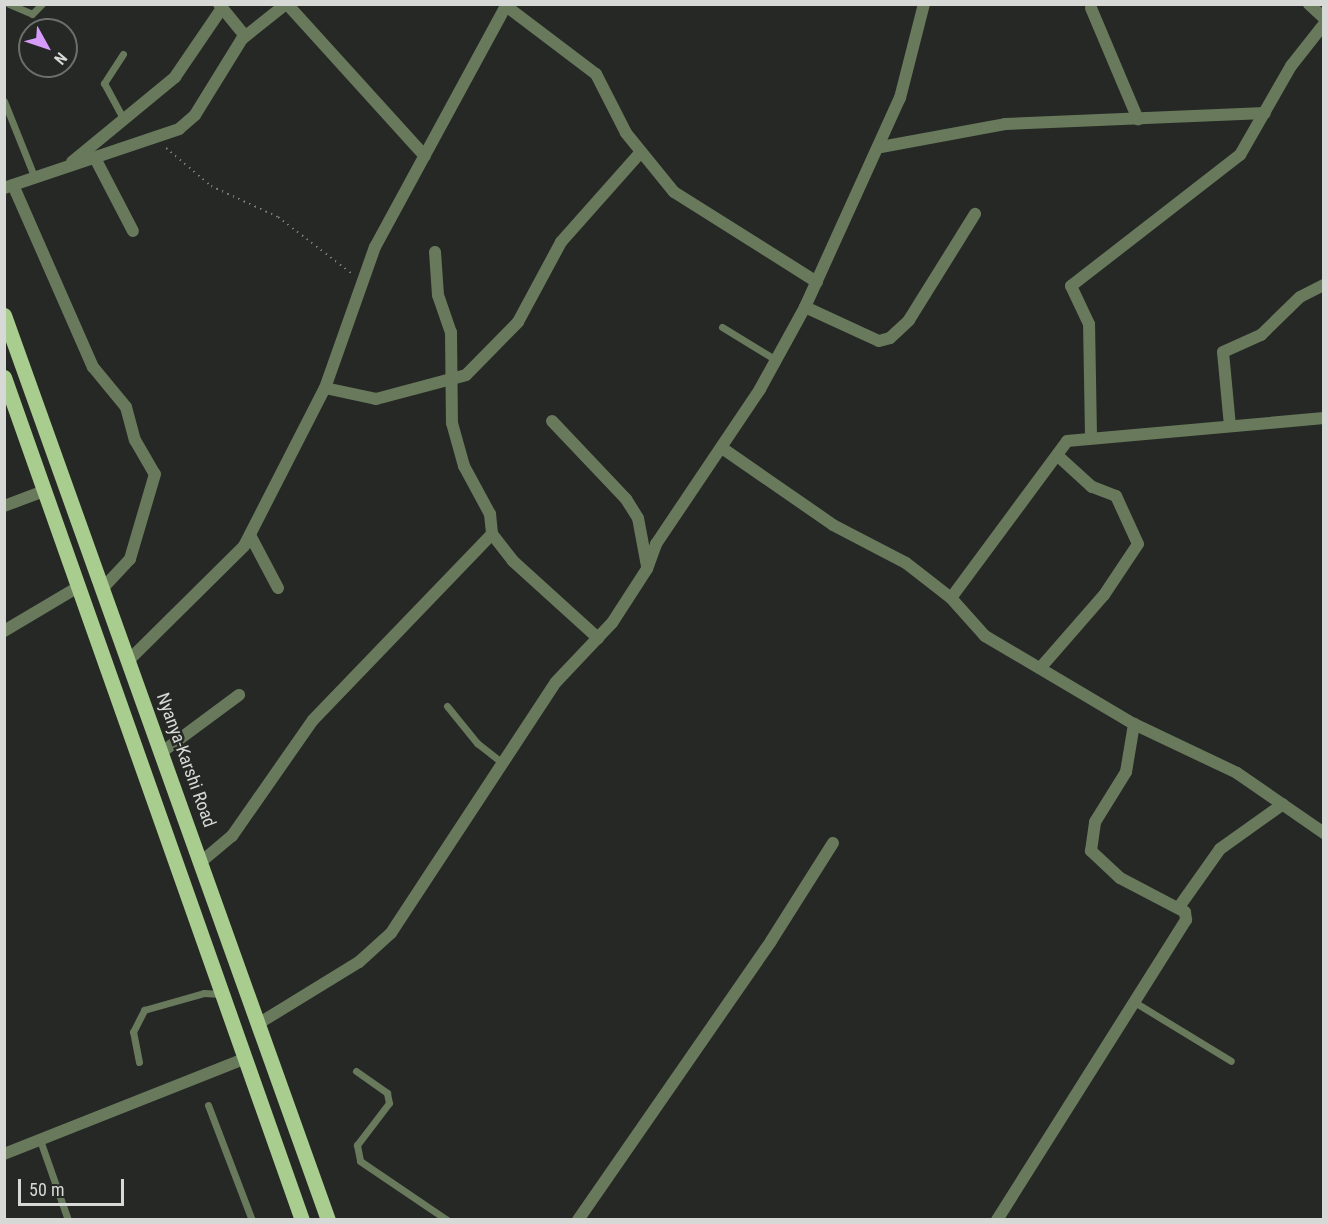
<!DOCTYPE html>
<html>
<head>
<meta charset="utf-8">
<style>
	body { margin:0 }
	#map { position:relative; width:1328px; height:1224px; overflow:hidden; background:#252824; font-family:"Roboto Condensed",sans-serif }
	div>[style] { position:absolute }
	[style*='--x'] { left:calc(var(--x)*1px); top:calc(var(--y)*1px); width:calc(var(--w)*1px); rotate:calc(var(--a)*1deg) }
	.path>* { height:2px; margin-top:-1px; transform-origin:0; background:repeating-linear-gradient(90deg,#787a77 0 1.5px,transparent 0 6px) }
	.service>* { height:7px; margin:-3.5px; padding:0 3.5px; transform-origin:3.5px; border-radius:3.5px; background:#68795c }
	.minor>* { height:12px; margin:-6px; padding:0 6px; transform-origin:6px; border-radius:6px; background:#68795c }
	.primary>* { height:15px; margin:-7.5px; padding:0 7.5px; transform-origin:7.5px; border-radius:7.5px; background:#a8cd8e }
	span { translate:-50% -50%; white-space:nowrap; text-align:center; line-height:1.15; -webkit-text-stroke:5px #252824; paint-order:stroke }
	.street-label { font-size:18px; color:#d7d9d6 }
	.frame { position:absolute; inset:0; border:6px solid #d7d9d6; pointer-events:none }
	.north { position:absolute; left:18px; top:18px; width:60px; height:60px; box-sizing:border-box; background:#252824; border:2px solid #6c6f6b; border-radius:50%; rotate:130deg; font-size:16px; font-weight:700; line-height:24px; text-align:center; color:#d7d9d6 }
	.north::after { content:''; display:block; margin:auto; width:21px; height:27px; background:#d79bf9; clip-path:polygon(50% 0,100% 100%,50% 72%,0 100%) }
	.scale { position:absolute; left:18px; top:1179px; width:106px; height:27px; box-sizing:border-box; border:3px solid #d7d9d6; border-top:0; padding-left:8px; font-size:18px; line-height:21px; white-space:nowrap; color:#d7d9d6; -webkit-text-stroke:4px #252824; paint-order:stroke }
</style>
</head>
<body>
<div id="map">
	<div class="path">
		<div style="--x:166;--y:148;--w:59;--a:40.2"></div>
		<div style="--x:211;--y:186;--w:74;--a:24.8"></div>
		<div style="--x:278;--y:217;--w:92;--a:37.5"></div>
	</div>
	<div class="service">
		<div style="--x:9;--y:4;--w:25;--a:23"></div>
		<div style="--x:32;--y:14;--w:14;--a:-45"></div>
		<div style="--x:123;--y:54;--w:35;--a:123"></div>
		<div style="--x:104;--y:83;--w:42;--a:61.6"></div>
		<div style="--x:4;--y:101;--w:81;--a:68.2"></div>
		<div style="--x:722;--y:327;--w:63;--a:31.4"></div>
		<div style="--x:447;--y:706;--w:48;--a:51"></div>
		<div style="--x:477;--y:743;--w:34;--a:38"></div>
		<div style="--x:1136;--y:1003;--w:111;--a:31.4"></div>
		<div style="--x:139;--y:1062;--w:31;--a:-101"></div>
		<div style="--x:133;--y:1032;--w:25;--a:-63"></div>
		<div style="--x:144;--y:1010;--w:62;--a:-15.8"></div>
		<div style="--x:204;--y:993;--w:16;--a:4"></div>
		<div style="--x:356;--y:1071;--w:38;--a:35"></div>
		<div style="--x:387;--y:1093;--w:10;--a:79"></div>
		<div style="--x:389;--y:1103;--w:53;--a:127.3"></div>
		<div style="--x:357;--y:1145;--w:16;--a:79"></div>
		<div style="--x:360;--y:1161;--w:105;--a:34.1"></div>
		<div style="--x:208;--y:1105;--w:123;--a:69.1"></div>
		<div style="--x:40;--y:1140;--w:85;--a:70.7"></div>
	</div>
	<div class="minor">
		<div style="--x:219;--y:4;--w:41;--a:50.9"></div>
		<div style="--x:287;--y:4;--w:205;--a:47.8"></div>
		<div style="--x:1309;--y:4;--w:21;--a:43"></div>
		<div style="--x:506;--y:6;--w:113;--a:37.1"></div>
		<div style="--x:596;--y:74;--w:66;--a:63"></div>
		<div style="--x:626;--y:133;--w:76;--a:50.9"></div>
		<div style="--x:674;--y:192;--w:169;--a:32.2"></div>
		<div style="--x:1091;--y:8;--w:121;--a:67.1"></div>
		<div style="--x:881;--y:147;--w:126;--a:-10.5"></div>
		<div style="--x:1005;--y:124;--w:260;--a:-2.4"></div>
		<div style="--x:96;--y:160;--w:80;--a:62.5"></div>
		<div style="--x:72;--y:162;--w:134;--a:-39.5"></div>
		<div style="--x:175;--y:77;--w:83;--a:-55.7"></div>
		<div style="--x:13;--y:185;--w:199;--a:66.3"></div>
		<div style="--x:93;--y:367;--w:52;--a:50.5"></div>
		<div style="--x:126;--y:407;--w:34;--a:75"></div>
		<div style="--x:135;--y:440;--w:39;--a:60"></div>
		<div style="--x:155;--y:474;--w:89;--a:106.4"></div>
		<div style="--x:130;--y:559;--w:40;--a:133"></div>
		<div style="--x:4;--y:188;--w:185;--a:-18.6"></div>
		<div style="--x:179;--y:129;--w:21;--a:-41"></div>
		<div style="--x:195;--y:115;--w:89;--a:-58.3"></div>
		<div style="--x:242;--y:39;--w:56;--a:-38.5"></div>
		<div style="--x:435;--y:252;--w:43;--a:86"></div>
		<div style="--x:438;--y:295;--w:39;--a:71"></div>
		<div style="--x:451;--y:332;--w:91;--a:89.4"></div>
		<div style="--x:452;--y:423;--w:45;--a:74.4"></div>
		<div style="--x:464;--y:466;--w:55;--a:61.6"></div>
		<div style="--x:490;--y:514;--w:20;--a:84"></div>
		<div style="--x:805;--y:307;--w:81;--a:24.7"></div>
		<div style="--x:879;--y:341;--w:11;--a:-15"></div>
		<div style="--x:890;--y:338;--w:26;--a:-43"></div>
		<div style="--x:909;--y:320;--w:125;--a:-58.1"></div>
		<div style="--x:325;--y:388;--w:52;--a:12.2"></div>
		<div style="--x:376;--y:399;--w:93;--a:-14.9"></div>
		<div style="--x:466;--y:375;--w:74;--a:-45.5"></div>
		<div style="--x:518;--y:322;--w:91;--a:-61.7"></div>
		<div style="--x:561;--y:242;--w:120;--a:-48.4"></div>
		<div style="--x:552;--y:421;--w:108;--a:46.5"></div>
		<div style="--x:626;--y:499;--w:22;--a:58"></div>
		<div style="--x:638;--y:518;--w:49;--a:79.4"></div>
		<div style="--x:1230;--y:426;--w:74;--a:-95.4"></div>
		<div style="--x:1223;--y:352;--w:42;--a:-24.1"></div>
		<div style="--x:1261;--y:335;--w:54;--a:-44.3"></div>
		<div style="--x:1300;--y:297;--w:27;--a:-27"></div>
		<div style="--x:1091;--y:436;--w:112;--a:-91"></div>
		<div style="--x:1089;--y:324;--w:42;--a:-115.3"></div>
		<div style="--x:1071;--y:286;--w:214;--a:-37.8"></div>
		<div style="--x:1240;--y:155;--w:103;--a:-60.2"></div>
		<div style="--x:1291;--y:66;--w:53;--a:-51.8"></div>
		<div style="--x:722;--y:448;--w:135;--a:34.7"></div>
		<div style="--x:833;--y:525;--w:82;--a:27.5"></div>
		<div style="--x:906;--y:563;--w:57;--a:37.9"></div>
		<div style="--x:951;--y:598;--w:51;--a:48.2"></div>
		<div style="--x:985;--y:636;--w:173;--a:30.6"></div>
		<div style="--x:1134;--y:724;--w:114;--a:25.4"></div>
		<div style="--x:1237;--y:773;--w:106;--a:34.6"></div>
		<div style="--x:4;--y:506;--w:43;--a:-20.6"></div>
		<div style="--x:250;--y:535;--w:60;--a:62.2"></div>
		<div style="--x:951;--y:598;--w:195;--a:-53.5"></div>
		<div style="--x:1067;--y:441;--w:258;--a:-5.1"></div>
		<div style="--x:4;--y:631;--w:86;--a:-30.7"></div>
		<div style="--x:129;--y:660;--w:162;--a:-44.7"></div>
		<div style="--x:244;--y:546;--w:178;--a:-62.9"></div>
		<div style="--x:325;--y:388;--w:150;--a:-70.5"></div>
		<div style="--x:375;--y:247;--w:277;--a:-61.5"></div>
		<div style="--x:1042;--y:666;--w:94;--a:-48.9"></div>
		<div style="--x:1104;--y:595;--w:61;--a:-56.3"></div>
		<div style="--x:1138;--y:544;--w:53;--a:-114.6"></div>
		<div style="--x:1116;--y:496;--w:26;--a:-159"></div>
		<div style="--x:1092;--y:487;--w:47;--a:-137.6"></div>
		<div style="--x:162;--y:752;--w:96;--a:-36.5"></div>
		<div style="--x:202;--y:861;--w:39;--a:-40"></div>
		<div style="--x:232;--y:836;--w:141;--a:-55.1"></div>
		<div style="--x:313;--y:720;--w:258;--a:-46.1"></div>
		<div style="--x:492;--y:534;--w:34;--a:52"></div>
		<div style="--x:513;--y:561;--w:115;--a:42.2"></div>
		<div style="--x:1179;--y:907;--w:71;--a:-54.7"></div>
		<div style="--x:1220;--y:849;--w:77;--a:-35.5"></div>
		<div style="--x:261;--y:1022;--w:115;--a:-31.5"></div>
		<div style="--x:359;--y:962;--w:43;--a:-42.2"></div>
		<div style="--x:391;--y:933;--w:300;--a:-56.7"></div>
		<div style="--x:556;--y:682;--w:81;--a:-46.5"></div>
		<div style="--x:612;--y:623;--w:64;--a:-57.1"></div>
		<div style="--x:647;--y:569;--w:27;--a:-70"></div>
		<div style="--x:656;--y:544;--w:187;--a:-56.1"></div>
		<div style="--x:760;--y:389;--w:94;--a:-61.2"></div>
		<div style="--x:805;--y:307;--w:230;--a:-65.6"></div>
		<div style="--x:900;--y:98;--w:97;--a:-75.7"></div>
		<div style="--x:4;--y:1154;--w:260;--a:-21.6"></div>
		<div style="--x:578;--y:1220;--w:339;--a:-55.3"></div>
		<div style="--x:771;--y:941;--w:116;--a:-57.7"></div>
		<div style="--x:997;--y:1220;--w:355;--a:-57.8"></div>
		<div style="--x:1186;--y:920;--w:8;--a:-97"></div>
		<div style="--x:1185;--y:912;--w:73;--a:-152.4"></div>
		<div style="--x:1120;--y:878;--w:40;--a:-137"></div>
		<div style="--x:1091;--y:851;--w:29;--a:-82"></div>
		<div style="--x:1095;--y:822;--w:59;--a:-58.2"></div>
		<div style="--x:1126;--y:772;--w:49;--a:-80.5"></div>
	</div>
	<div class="primary">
		<div style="--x:4;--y:315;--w:961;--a:70.3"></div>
		<div style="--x:4;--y:377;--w:894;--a:70.53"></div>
	</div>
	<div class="street-label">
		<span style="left:186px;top:760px;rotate:70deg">Nyanya-Karshi Road</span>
	</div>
	<div class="frame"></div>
	<div class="north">N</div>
	<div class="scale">50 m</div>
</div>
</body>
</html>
